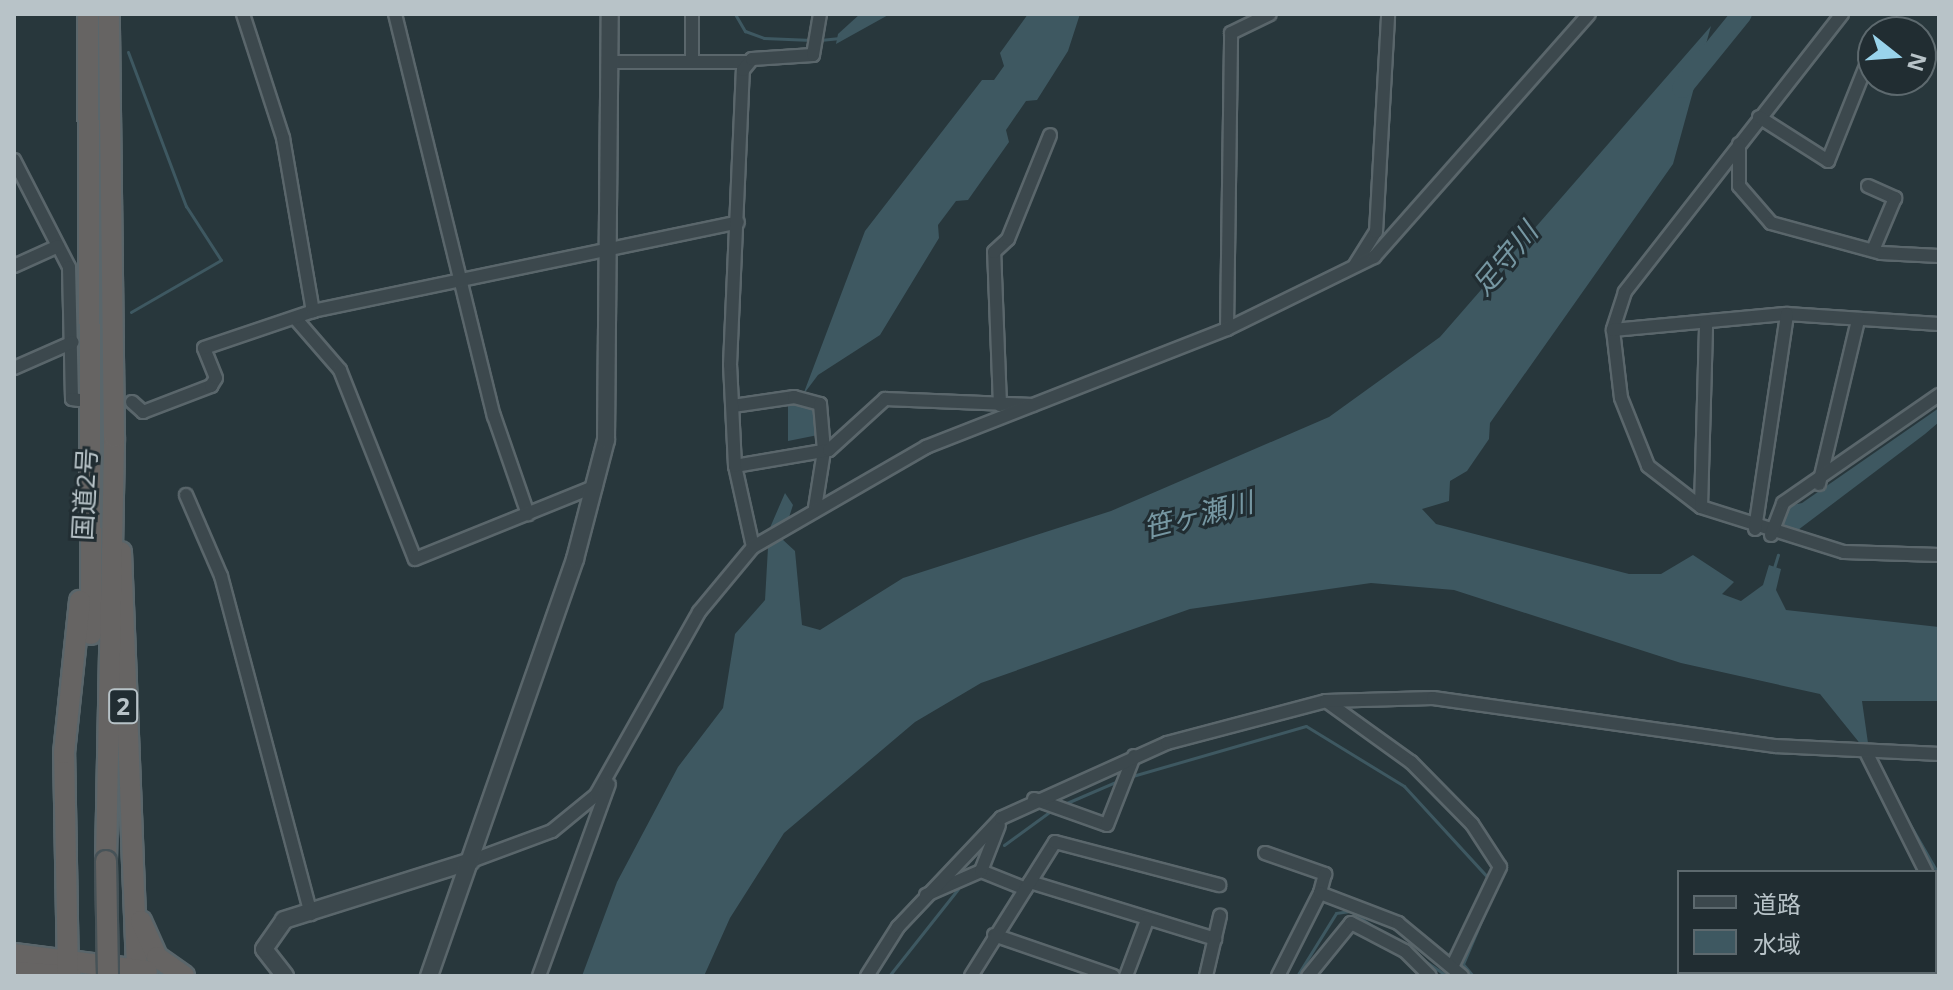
<!DOCTYPE html>
<html>
<head>
<meta charset="utf-8">
<style>
	body { margin:0 }
	#map { position:relative; width:1953px; height:990px; overflow:hidden; background:#28373c; font-family:"Open Sans","Noto Sans JP",sans-serif }
	div>[style] { position:absolute }
	[style*='--x'] { left:calc(var(--x)*1px); top:calc(var(--y)*1px); width:calc(var(--w)*1px); rotate:calc(var(--a)*1deg) }
	.water>* { inset:0; background:#3e5861 }
	.stream>* { height:3px; margin:-1.5px; padding:0 1.5px; transform-origin:1.5px; border-radius:1.5px; background:#3e5861 }
	.river>* { height:20px; margin:-10px; padding:0 10px; transform-origin:10px; border-radius:10px; background:#3e5861 }
	.roads { filter:drop-shadow(2px 0 #5a666b) drop-shadow(-2px 0 #5a666b) drop-shadow(0 2px #5a666b) drop-shadow(0 -2px #5a666b) }
	.minor>* { height:12px; margin:-6px; padding:0 6px; transform-origin:6px; border-radius:6px; background:#3c484d }
	.tertiary>* { height:16px; margin:-8px; padding:0 8px; transform-origin:8px; border-radius:8px; background:#3c484d }
	.trunk>* { height:20px; margin:-10px; padding:0 10px; transform-origin:10px; border-radius:10px; background:#666463 }
	.bridges { filter:drop-shadow(2px 0 #475358) drop-shadow(-2px 0 #475358) drop-shadow(0 2px #475358) drop-shadow(0 -2px #475358) }
	.trunk-bridge>* { height:20px; margin:-10px; padding:0 10px; transform-origin:10px; border-radius:10px; background:#666463 }
	span { translate:-50% -50%; white-space:nowrap; text-align:center; line-height:1.15; -webkit-text-stroke:6px #212d32; paint-order:stroke }
	.shield-label span { padding:2px 6px; background:#212d32; border:2px solid; border-radius:6px; -webkit-text-stroke-width:0 }
	.shield-label { font-size:24px; color:#b8c3c8; font-weight:700 }
	.street-label { font-size:26px; color:#b8c3c8 }
	.water-label { font-size:28px; color:#7697a2; font-style:italic }
	.frame { position:absolute; inset:0; border:16px solid #b8c3c8; pointer-events:none }
	.legend { position:absolute; left:1677px; top:870px; width:260px; height:104px; box-sizing:border-box; background:#212d32; border:2px solid #5d696e; margin:0; padding:10px 14px; list-style:none; font-size:24px; color:#b8c3c8 }
	.legend li { display:flex; align-items:center; gap:16px; height:40px }
	.legend b { width:40px; border:2px solid #5d696e }
	.north { position:absolute; left:1857px; top:16px; width:80px; height:80px; box-sizing:border-box; background:#212d32; border:2px solid #5d696e; border-radius:50%; rotate:107deg; font-size:22px; font-weight:700; line-height:32px; text-align:center; color:#b8c3c8 }
	.north::after { content:''; display:block; margin:auto; width:28px; height:36px; background:#99d3eb; clip-path:polygon(50% 0,100% 100%,50% 72%,0 100%) }
</style>
</head>
<body>
<div id="map">
	<div class="water">
		<div style="clip-path:polygon(860px 14px,890px 14px,836px 44px,838px 34px)"></div>
		<div style="clip-path:polygon(1028px 14px,1080px 14px,1068px 51px,1037px 100px,1026px 101px,1006px 130px,1009px 142px,968px 200px,956px 201px,938px 225px,939px 238px,880px 335px,818px 375px,803px 395px,865px 231px,982px 80px,994px 80px,1004px 66px,1000px 53px)"></div>
		<div style="clip-path:polygon(1711px 26px,1673px 164px,1490px 423px,1489px 439px,1467px 471px,1450px 481px,1449px 501px,1422px 509px,1436px 524px,1629px 574px,1661px 574px,1693px 555px,1734px 582px,1722px 594px,1741px 601px,1763px 585px,1769px 565px,1781px 569px,1776px 590px,1786px 610px,1939px 627px,1939px 701px,1862px 701px,1868px 743px,1862px 746px,1820px 694px,1681px 663px,1454px 590px,1371px 583px,1190px 609px,981px 683px,915px 722px,784px 833px,730px 918px,704px 976px,582px 976px,617px 882px,678px 767px,723px 708px,735px 634px,765px 600px,769px 530px,785px 493px,793px 505px,782px 539px,795px 551px,802px 625px,820px 630px,903px 578px,1111px 511px,1329px 417px,1440px 337px)"></div>
		<div style="clip-path:polygon(788px 404px,815px 407px,818px 435px,788px 441px)"></div>
		<div style="clip-path:polygon(1939px 408px,1939px 422px,1925px 434px,1798px 530px,1782px 527px,1784px 507px,1802px 503px)"></div>
	</div>
	<div class="stream">
		<div style="--x:735;--y:14;--w:20;--a:60"></div>
		<div style="--x:745;--y:31;--w:20;--a:20"></div>
		<div style="--x:764;--y:38;--w:48;--a:2.4"></div>
		<div style="--x:820;--y:40;--w:20;--a:-6"></div>
		<div style="--x:128;--y:52;--w:165;--a:69.4"></div>
		<div style="--x:186;--y:206;--w:64;--a:57.1"></div>
		<div style="--x:221;--y:260;--w:104;--a:150"></div>
		<div style="--x:1773;--y:571;--w:17;--a:-73"></div>
		<div style="--x:1129;--y:777;--w:184;--a:-16.1"></div>
		<div style="--x:1306;--y:726;--w:115;--a:31.5"></div>
		<div style="--x:1404;--y:786;--w:127;--a:47.5"></div>
		<div style="--x:1062;--y:805;--w:61;--a:-23.2"></div>
		<div style="--x:1901;--y:809;--w:76;--a:60.1"></div>
		<div style="--x:1004;--y:845;--w:59;--a:-36.1"></div>
		<div style="--x:889;--y:976;--w:111;--a:-51.6"></div>
		<div style="--x:1297;--y:976;--w:74;--a:-58.2"></div>
		<div style="--x:1336;--y:913;--w:14;--a:-8"></div>
		<div style="--x:1350;--y:911;--w:117;--a:33.8"></div>
		<div style="--x:1473;--y:976;--w:16;--a:-130"></div>
		<div style="--x:1463;--y:964;--w:85;--a:-67.1"></div>
	</div>
	<div class="river">
		<div style="--x:1682;--y:88;--w:95;--a:-51"></div>
	</div>
	<div class="roads">
		<div class="minor">
			<div style="--x:243;--y:14;--w:130;--a:72.1"></div>
			<div style="--x:283;--y:138;--w:176;--a:80.2"></div>
			<div style="--x:395;--y:14;--w:414;--a:76.2"></div>
			<div style="--x:494;--y:416;--w:104;--a:70.9"></div>
			<div style="--x:1842;--y:14;--w:353;--a:128"></div>
			<div style="--x:1625;--y:292;--w:40;--a:108"></div>
			<div style="--x:1613;--y:330;--w:68;--a:83.3"></div>
			<div style="--x:1621;--y:398;--w:73;--a:68.3"></div>
			<div style="--x:1648;--y:466;--w:67;--a:37.7"></div>
			<div style="--x:1701;--y:507;--w:150;--a:17.5"></div>
			<div style="--x:1844;--y:552;--w:95;--a:1.8"></div>
			<div style="--x:692;--y:58;--w:44;--a:-90"></div>
			<div style="--x:610;--y:62;--w:137;--a:0"></div>
			<div style="--x:1759;--y:117;--w:82;--a:32.5"></div>
			<div style="--x:1828;--y:161;--w:102;--a:-68.2"></div>
			<div style="--x:1739;--y:144;--w:42;--a:90"></div>
			<div style="--x:1739;--y:186;--w:49;--a:49.1"></div>
			<div style="--x:1771;--y:223;--w:114;--a:15.3"></div>
			<div style="--x:1881;--y:253;--w:58;--a:3"></div>
			<div style="--x:14;--y:160;--w:120;--a:62.8"></div>
			<div style="--x:69;--y:267;--w:132;--a:88.7"></div>
			<div style="--x:72;--y:399;--w:7;--a:8"></div>
			<div style="--x:1868;--y:186;--w:30;--a:24"></div>
			<div style="--x:1895;--y:198;--w:56;--a:112.9"></div>
			<div style="--x:1355;--y:265;--w:39;--a:-58"></div>
			<div style="--x:1376;--y:232;--w:218;--a:-86.8"></div>
			<div style="--x:14;--y:266;--w:48;--a:-24.4"></div>
			<div style="--x:295;--y:318;--w:69;--a:49.1"></div>
			<div style="--x:340;--y:370;--w:203;--a:68.4"></div>
			<div style="--x:415;--y:559;--w:195;--a:-22"></div>
			<div style="--x:1227;--y:329;--w:296;--a:-89.2"></div>
			<div style="--x:1231;--y:33;--w:43;--a:-26"></div>
			<div style="--x:1613;--y:330;--w:175;--a:-5.3"></div>
			<div style="--x:1787;--y:314;--w:152;--a:3.8"></div>
			<div style="--x:14;--y:368;--w:64;--a:-23.8"></div>
			<div style="--x:132;--y:402;--w:15;--a:42"></div>
			<div style="--x:143;--y:412;--w:73;--a:-20.9"></div>
			<div style="--x:211;--y:386;--w:9;--a:-58"></div>
			<div style="--x:216;--y:378;--w:32;--a:-112"></div>
			<div style="--x:204;--y:348;--w:115;--a:-18.7"></div>
			<div style="--x:313;--y:311;--w:434;--a:-11.8"></div>
			<div style="--x:1000;--y:405;--w:153;--a:-92.2"></div>
			<div style="--x:994;--y:252;--w:19;--a:-43"></div>
			<div style="--x:1008;--y:239;--w:112;--a:-68"></div>
			<div style="--x:733;--y:406;--w:62;--a:-8.4"></div>
			<div style="--x:794;--y:397;--w:27;--a:15"></div>
			<div style="--x:820;--y:404;--w:47;--a:85.1"></div>
			<div style="--x:824;--y:451;--w:58;--a:99"></div>
			<div style="--x:735;--y:466;--w:95;--a:-9.7"></div>
			<div style="--x:829;--y:450;--w:76;--a:-42.3"></div>
			<div style="--x:885;--y:399;--w:148;--a:2.3"></div>
			<div style="--x:1819;--y:484;--w:169;--a:-76.6"></div>
			<div style="--x:186;--y:495;--w:88;--a:66.6"></div>
			<div style="--x:221;--y:576;--w:350;--a:75.1"></div>
			<div style="--x:1701;--y:507;--w:184;--a:-88.4"></div>
			<div style="--x:1755;--y:529;--w:217;--a:-81.5"></div>
			<div style="--x:1771;--y:535;--w:34;--a:-69"></div>
			<div style="--x:1783;--y:503;--w:190;--a:-34.7"></div>
			<div style="--x:753;--y:547;--w:83;--a:-102.5"></div>
			<div style="--x:735;--y:466;--w:101;--a:-92.8"></div>
			<div style="--x:730;--y:365;--w:295;--a:-87.5"></div>
			<div style="--x:743;--y:70;--w:14;--a:-51"></div>
			<div style="--x:752;--y:59;--w:61;--a:-3.8"></div>
			<div style="--x:813;--y:55;--w:42;--a:-80.3"></div>
			<div style="--x:1326;--y:701;--w:105;--a:35.7"></div>
			<div style="--x:1411;--y:762;--w:87;--a:45.5"></div>
			<div style="--x:1472;--y:824;--w:51;--a:56.9"></div>
			<div style="--x:1500;--y:867;--w:109;--a:115.6"></div>
			<div style="--x:1867;--y:754;--w:132;--a:63.4"></div>
			<div style="--x:1034;--y:799;--w:77;--a:19.6"></div>
			<div style="--x:1107;--y:825;--w:74;--a:-68.6"></div>
			<div style="--x:1265;--y:853;--w:64;--a:19.3"></div>
			<div style="--x:1325;--y:874;--w:20;--a:105"></div>
			<div style="--x:471;--y:861;--w:86;--a:-20.3"></div>
			<div style="--x:552;--y:831;--w:57;--a:-39.3"></div>
			<div style="--x:596;--y:795;--w:210;--a:-60.6"></div>
			<div style="--x:699;--y:612;--w:85;--a:-50.3"></div>
			<div style="--x:753;--y:547;--w:200;--a:-30"></div>
			<div style="--x:926;--y:447;--w:323;--a:-21.4"></div>
			<div style="--x:1227;--y:329;--w:164;--a:-26.1"></div>
			<div style="--x:1374;--y:257;--w:324;--a:-48.5"></div>
			<div style="--x:981;--y:871;--w:48;--a:21.8"></div>
			<div style="--x:1030;--y:882;--w:194;--a:17.1"></div>
			<div style="--x:1935;--y:889;--w:8;--a:60"></div>
			<div style="--x:926;--y:895;--w:60;--a:-23.6"></div>
			<div style="--x:981;--y:871;--w:49;--a:-68.6"></div>
			<div style="--x:994;--y:935;--w:126;--a:19"></div>
			<div style="--x:539;--y:976;--w:204;--a:-70"></div>
			<div style="--x:867;--y:976;--w:58;--a:-57.7"></div>
			<div style="--x:898;--y:927;--w:150;--a:-46.6"></div>
			<div style="--x:1001;--y:818;--w:182;--a:-24.3"></div>
			<div style="--x:1167;--y:743;--w:164;--a:-14.8"></div>
			<div style="--x:1326;--y:701;--w:107;--a:-1.6"></div>
			<div style="--x:1433;--y:698;--w:346;--a:8"></div>
			<div style="--x:1776;--y:746;--w:163;--a:2.8"></div>
			<div style="--x:971;--y:976;--w:158;--a:-57.9"></div>
			<div style="--x:1055;--y:842;--w:170;--a:14.7"></div>
			<div style="--x:1126;--y:976;--w:60;--a:-69.4"></div>
			<div style="--x:1206;--y:976;--w:62;--a:-76.9"></div>
			<div style="--x:1278;--y:976;--w:93;--a:-63.2"></div>
			<div style="--x:1320;--y:893;--w:84;--a:21"></div>
			<div style="--x:1398;--y:923;--w:83;--a:39.6"></div>
			<div style="--x:1308;--y:976;--w:68;--a:-50.9"></div>
			<div style="--x:1351;--y:923;--w:61;--a:27.4"></div>
			<div style="--x:1405;--y:951;--w:35;--a:45"></div>
		</div>
		<div class="tertiary">
			<div style="--x:285;--y:976;--w:34;--a:-128"></div>
			<div style="--x:264;--y:949;--w:35;--a:-55"></div>
			<div style="--x:284;--y:920;--w:196;--a:-17.5"></div>
			<div style="--x:429;--y:976;--w:442;--a:-70.7"></div>
			<div style="--x:575;--y:559;--w:123;--a:-75.4"></div>
			<div style="--x:606;--y:440;--w:426;--a:-89.5"></div>
		</div>
		<div class="trunk">
			<div style="--x:88;--y:14;--w:620;--a:89.72"></div>
			<div style="--x:121;--y:552;--w:424;--a:87.8"></div>
			<div style="--x:106;--y:861;--w:424;--a:-88.9"></div>
			<div style="--x:114;--y:437;--w:423;--a:-90.7"></div>
			<div style="--x:141;--y:921;--w:39;--a:66"></div>
			<div style="--x:157;--y:957;--w:33;--a:35"></div>
			<div style="--x:14;--y:954;--w:134;--a:7.3"></div>
			<div style="--x:14;--y:972;--w:57;--a:4"></div>
			<div style="--x:68;--y:976;--w:223;--a:-91"></div>
			<div style="--x:64;--y:753;--w:153;--a:-84"></div>
		</div>
	</div>
	<div class="bridges">
		<div class="trunk-bridge">
			<div style="--x:106;--y:861;--w:115;--a:89"></div>
		</div>
	</div>
	<div class="shield-label">
		<span style="left:123px;top:706px">2</span>
	</div>
	<div class="street-label">
		<span style="left:85px;top:494px;rotate:-87deg">国道2号</span>
	</div>
	<div class="water-label">
		<span style="left:1504px;top:258px;rotate:-50deg">足守川</span>
		<span style="left:1198px;top:514px;rotate:-14deg">笹ヶ瀬川</span>
	</div>
	<div class="frame"></div>
	<ul class="legend">
	<li><b style="height:10px;background:#3c484d"></b>道路</li>
	<li><b style="height:22px;background:#3e5861"></b>水域</li>
	</ul>
	<div class="north">N</div>
</div>
</body>
</html>
